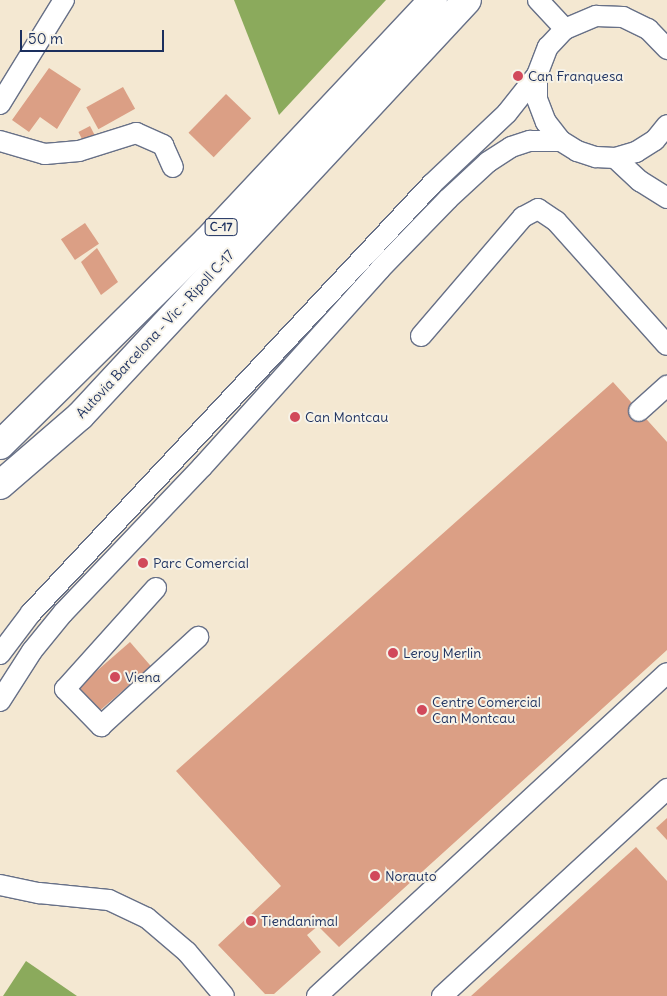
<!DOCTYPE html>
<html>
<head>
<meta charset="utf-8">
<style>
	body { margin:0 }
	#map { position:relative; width:667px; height:996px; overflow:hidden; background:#f4e8d2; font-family:Delius,sans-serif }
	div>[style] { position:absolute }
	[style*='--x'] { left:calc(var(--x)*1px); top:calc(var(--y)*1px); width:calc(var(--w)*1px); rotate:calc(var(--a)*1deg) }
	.forest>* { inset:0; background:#8baa5c }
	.building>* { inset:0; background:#db9f85; transform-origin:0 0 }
	.roads { filter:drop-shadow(1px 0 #677087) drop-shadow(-1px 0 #677087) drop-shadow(0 1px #677087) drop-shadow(0 -1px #677087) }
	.minor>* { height:20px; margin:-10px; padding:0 10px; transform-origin:10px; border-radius:10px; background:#fff }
	.highway>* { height:28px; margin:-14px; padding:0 14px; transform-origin:14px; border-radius:14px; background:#fff }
	.dots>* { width:14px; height:14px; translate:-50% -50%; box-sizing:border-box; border:2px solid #f7f3e8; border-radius:50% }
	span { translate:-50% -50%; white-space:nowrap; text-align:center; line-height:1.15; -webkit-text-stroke:4px #f7f3e8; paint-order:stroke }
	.shield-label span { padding:1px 4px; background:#f7f3e8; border:1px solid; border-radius:4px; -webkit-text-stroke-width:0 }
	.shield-label { font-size:12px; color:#1b2f5e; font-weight:700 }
	.poi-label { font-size:14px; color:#1b2f5e }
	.left { translate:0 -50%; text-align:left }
	.street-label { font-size:14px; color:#1b2f5e }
	.scale { position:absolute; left:20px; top:30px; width:144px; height:22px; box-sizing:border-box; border:2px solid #1b2f5e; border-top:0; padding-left:6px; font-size:15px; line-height:18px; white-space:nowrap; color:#1b2f5e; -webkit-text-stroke:4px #f7f3e8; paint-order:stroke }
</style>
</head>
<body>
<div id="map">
	<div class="forest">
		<div style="clip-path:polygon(234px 0,386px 0,279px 115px)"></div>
		<div style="clip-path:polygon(26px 961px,77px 996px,3px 996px)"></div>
	</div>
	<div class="building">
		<div style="clip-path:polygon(49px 68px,81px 89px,57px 129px,40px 117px,29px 132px,12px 120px)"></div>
		<div style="left:123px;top:87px;width:25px;height:42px;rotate:61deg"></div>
		<div style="left:226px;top:94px;width:35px;height:54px;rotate:44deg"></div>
		<div style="left:90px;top:126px;width:11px;height:13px;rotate:63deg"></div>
		<div style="left:85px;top:223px;width:25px;height:29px;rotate:56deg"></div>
		<div style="clip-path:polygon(97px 248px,118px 282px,101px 295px,81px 262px)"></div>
		<div style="clip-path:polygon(613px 382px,667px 442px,667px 650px,339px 947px,318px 926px,307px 935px,321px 952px,274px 994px,265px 994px,218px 945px,281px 886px,176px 771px)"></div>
		<div style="left:130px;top:642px;width:32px;height:70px;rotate:49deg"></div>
		<div style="clip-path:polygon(667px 818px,667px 840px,656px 828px)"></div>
		<div style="clip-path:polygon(636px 847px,667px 881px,667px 996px,471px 996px)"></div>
	</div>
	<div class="roads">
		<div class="minor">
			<div style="--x:538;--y:0;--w:40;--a:47"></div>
			<div style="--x:537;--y:75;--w:24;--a:90"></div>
			<div style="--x:537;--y:99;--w:25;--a:69"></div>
			<div style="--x:546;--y:122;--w:24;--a:52"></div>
			<div style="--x:561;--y:141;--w:19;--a:32"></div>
			<div style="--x:577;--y:151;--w:20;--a:18"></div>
			<div style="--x:596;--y:157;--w:19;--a:3"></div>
			<div style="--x:615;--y:158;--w:22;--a:-16"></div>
			<div style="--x:636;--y:152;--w:22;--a:-32"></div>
			<div style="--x:655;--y:140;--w:19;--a:-51"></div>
			<div style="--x:0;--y:104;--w:122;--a:-58.4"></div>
			<div style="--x:0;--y:141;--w:47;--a:16.1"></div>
			<div style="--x:45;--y:154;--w:34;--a:-5"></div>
			<div style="--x:79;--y:151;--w:60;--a:-17.5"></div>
			<div style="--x:136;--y:133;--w:30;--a:24"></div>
			<div style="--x:163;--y:145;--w:24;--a:66"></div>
			<div style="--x:615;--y:158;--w:34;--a:43"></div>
			<div style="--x:640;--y:181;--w:32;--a:32"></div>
			<div style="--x:421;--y:336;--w:157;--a:-49.4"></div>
			<div style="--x:523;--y:217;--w:17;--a:-28"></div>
			<div style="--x:538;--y:209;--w:22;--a:34"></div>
			<div style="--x:556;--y:221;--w:166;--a:48.2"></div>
			<div style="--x:639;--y:411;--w:38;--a:-42"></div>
			<div style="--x:156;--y:588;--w:136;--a:132"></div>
			<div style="--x:65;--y:689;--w:52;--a:45.8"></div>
			<div style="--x:101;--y:726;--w:132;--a:-42.5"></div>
			<div style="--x:0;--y:654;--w:51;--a:-52.9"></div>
			<div style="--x:31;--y:613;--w:587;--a:-46.93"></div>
			<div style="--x:432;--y:184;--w:103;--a:-43.4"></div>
			<div style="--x:507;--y:113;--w:48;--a:-51.7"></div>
			<div style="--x:537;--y:75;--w:30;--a:-69"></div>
			<div style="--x:548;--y:47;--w:25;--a:-47"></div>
			<div style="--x:565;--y:29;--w:34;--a:-23"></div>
			<div style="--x:596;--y:16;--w:27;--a:2"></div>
			<div style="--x:623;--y:17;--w:28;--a:26"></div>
			<div style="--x:648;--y:29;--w:28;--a:46"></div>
			<div style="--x:0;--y:701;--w:59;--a:-57.4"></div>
			<div style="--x:32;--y:651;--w:49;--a:-50.8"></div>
			<div style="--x:63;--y:613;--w:202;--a:-46.4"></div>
			<div style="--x:202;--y:467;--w:266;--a:-48"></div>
			<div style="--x:380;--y:269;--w:98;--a:-45.8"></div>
			<div style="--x:448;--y:199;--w:54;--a:-42.8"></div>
			<div style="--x:488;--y:162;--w:27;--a:-33"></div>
			<div style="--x:511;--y:147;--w:20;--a:-18"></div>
			<div style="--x:530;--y:141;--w:31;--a:0"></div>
			<div style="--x:0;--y:885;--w:40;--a:12"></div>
			<div style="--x:39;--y:893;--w:70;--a:5.7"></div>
			<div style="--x:109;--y:900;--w:42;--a:25.3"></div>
			<div style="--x:147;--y:918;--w:52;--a:40.4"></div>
			<div style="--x:187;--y:952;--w:57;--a:49.9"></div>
			<div style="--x:317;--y:996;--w:476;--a:-42.7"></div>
			<div style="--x:442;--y:996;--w:306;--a:-42.6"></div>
		</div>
		<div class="highway">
			<div style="--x:0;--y:445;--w:291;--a:-44.6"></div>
			<div style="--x:207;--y:241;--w:330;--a:-46.8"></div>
			<div style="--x:0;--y:485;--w:106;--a:-40.8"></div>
			<div style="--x:80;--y:416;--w:568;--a:-47.07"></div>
		</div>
	</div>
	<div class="dots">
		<div style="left:518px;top:76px;background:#d1495b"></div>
		<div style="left:295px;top:417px;background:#d1495b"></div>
		<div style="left:143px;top:563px;background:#d1495b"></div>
		<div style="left:393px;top:653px;background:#d1495b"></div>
		<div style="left:115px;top:677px;background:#d1495b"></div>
		<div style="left:422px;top:710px;background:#d1495b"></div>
		<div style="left:375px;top:876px;background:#d1495b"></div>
		<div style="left:251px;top:921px;background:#d1495b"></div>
	</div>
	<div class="shield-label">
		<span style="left:221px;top:227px">C-17</span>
	</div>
	<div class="poi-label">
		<span class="left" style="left:528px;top:76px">Can Franquesa</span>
		<span class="left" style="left:305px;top:417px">Can Montcau</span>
		<span class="left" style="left:153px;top:563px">Parc Comercial</span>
		<span class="left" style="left:403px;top:653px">Leroy Merlin</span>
		<span class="left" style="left:125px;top:677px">Viena</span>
		<span class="left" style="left:432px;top:710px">Centre Comercial<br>Can Montcau</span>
		<span class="left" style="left:385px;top:876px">Norauto</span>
		<span class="left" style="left:261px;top:921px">Tiendanimal</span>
	</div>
	<div class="street-label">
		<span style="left:155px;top:334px;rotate:-47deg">Autovia Barcelona - Vic - Ripoll C-17</span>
	</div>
	<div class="scale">50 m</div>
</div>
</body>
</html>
